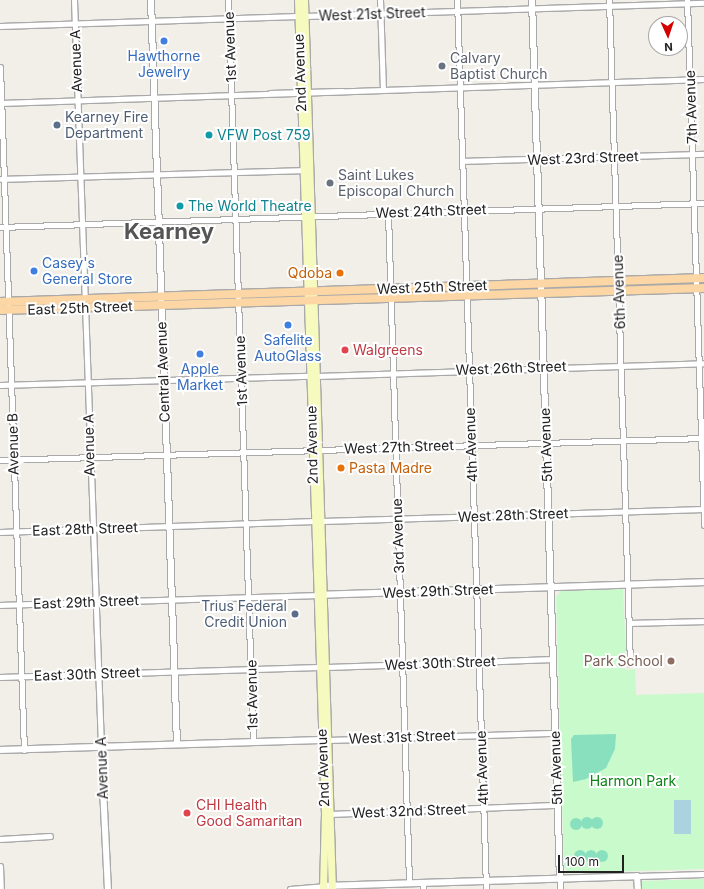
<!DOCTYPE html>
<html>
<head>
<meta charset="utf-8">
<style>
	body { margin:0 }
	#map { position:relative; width:704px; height:889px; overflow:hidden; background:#f2efe9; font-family:Inter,sans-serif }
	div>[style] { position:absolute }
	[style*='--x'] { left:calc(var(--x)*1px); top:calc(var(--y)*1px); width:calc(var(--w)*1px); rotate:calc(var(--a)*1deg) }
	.park>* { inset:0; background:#c8facc }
	.pitch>* { inset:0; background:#88e0be }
	.round { border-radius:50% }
	.water>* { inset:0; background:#aad3df; transform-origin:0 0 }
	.roads { filter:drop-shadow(1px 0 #a9a9a9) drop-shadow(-1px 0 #a9a9a9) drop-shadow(0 1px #a9a9a9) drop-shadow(0 -1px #a9a9a9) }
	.minor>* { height:5px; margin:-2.5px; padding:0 2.5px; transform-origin:2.5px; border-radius:2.5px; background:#fff }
	.tertiary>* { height:6px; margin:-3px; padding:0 3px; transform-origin:3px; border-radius:3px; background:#fff }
	.secondary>* { height:7px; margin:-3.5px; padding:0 3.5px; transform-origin:3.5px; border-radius:3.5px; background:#f7fabf }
	.primary>* { height:8px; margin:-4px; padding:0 4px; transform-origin:4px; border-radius:4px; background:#fcd6a4 }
	.dots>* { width:11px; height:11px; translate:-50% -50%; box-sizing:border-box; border:2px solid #fff; border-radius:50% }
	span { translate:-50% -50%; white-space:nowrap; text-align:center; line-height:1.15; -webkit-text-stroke:4px #fff; paint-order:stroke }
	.street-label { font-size:14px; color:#222 }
	.shop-label { font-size:14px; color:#366cbe }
	.left { translate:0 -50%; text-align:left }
	.worship-label { font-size:14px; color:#5b616d }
	.service-label { font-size:14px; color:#4e5e75 }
	.right { translate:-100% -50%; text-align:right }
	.culture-label { font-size:14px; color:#0d838f }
	.food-label { font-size:14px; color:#c56008 }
	.health-label { font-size:14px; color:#be3a42 }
	.education-label { font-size:14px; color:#785e54 }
	.park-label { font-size:14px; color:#0c8416 }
	.town-label { font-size:22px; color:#555; font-weight:700 }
	.north { position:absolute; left:648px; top:16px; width:40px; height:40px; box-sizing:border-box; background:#fff; border:1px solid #a7a7a7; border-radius:50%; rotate:177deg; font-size:11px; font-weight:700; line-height:16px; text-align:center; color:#222 }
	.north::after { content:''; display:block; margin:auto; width:14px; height:18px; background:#d40000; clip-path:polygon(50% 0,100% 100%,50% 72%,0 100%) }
	.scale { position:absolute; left:558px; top:855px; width:66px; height:18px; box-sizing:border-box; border:2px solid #222; border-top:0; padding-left:5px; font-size:12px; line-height:14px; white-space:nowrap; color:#222; -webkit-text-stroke:3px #fff; paint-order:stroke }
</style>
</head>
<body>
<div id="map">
	<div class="park">
		<div style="clip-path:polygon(623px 589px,626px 651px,619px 661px,626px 670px,635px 669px,636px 695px,704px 693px,704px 869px,570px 873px,564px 868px,556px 597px,561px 591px)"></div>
		<div style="clip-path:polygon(704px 879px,704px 889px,642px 889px,642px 881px)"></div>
	</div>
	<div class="pitch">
		<div style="clip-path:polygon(616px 734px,615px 749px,606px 768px,586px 779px,573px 782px,571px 739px,574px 735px)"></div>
		<div class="round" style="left:591px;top:817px;width:12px;height:12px"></div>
		<div class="round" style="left:581px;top:817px;width:12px;height:12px"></div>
		<div class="round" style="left:570px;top:818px;width:12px;height:12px"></div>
		<div class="round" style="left:585px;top:850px;width:12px;height:12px"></div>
		<div class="round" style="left:596px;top:850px;width:12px;height:12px"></div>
		<div class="round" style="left:574px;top:850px;width:12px;height:12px"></div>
	</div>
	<div class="water">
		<div style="left:674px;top:800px;width:17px;height:34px"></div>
	</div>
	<div class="roads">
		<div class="minor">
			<div style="--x:74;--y:0;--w:747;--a:87.93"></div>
			<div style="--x:228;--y:0;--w:742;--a:88.07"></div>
			<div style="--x:380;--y:0;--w:90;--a:88.1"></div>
			<div style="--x:457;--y:0;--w:889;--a:88.13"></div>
			<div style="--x:609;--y:0;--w:664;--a:88.19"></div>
			<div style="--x:687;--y:0;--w:525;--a:88.15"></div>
			<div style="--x:305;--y:16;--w:399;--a:-1.9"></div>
			<div style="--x:0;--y:26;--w:298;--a:-1.9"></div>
			<div style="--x:0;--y:67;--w:683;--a:87.99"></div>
			<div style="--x:270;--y:93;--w:72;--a:-1.6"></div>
			<div style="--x:0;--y:103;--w:704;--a:-1.95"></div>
			<div style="--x:462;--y:161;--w:242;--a:-1.7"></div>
			<div style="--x:1;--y:179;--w:304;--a:-1.7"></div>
			<div style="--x:388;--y:213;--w:670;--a:88.2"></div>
			<div style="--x:0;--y:227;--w:704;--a:-1.95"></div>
			<div style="--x:317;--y:376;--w:387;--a:-1.9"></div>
			<div style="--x:0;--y:385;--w:310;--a:-1.7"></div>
			<div style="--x:0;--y:460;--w:704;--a:-1.79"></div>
			<div style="--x:322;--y:521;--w:382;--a:-1.8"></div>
			<div style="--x:0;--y:532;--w:315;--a:-2"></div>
			<div style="--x:0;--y:605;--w:317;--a:-1.8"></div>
			<div style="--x:630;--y:623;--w:74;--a:-1.5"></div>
			<div style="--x:327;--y:667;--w:226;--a:-2"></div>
			<div style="--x:0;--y:677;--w:319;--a:-1.8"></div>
			<div style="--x:330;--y:740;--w:225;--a:-1.8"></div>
			<div style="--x:332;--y:814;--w:225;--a:-2.3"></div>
			<div style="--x:0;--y:839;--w:50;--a:-3.4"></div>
			<div style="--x:0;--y:866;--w:23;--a:88"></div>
			<div style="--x:637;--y:876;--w:67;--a:-1.7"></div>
			<div style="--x:560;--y:879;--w:10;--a:90"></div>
			<div style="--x:423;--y:883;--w:6;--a:90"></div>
			<div style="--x:290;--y:889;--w:33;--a:-5"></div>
		</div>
		<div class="tertiary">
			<div style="--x:151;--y:0;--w:744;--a:88"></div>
			<div style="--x:532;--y:0;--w:879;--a:88.18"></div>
			<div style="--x:318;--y:595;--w:386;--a:-1.9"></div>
			<div style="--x:101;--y:747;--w:142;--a:87.2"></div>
			<div style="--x:0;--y:750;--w:326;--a:-1.8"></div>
			<div style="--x:323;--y:886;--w:314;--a:-1.8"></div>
			<div style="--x:637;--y:876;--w:13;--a:86"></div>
		</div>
		<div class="secondary">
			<div style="--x:298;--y:0;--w:813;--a:88.1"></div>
			<div style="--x:325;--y:813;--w:76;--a:91.5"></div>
			<div style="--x:304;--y:0;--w:889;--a:88.2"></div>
		</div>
		<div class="primary">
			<div style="--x:0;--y:302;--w:704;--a:-1.95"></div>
			<div style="--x:0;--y:310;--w:704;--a:-1.79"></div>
		</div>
	</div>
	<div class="dots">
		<div style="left:164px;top:41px;background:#3f7fe0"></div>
		<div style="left:442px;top:66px;background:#6b7280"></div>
		<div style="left:57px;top:125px;background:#5c6f8a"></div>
		<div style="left:209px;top:135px;background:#0f9aa8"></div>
		<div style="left:330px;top:183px;background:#6b7280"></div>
		<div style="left:180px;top:206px;background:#0f9aa8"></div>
		<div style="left:34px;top:271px;background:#3f7fe0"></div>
		<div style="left:340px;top:273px;background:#e8710a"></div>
		<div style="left:288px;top:325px;background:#3f7fe0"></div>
		<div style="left:345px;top:350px;background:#e0444e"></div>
		<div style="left:200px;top:354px;background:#3f7fe0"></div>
		<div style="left:341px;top:468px;background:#e8710a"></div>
		<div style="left:295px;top:614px;background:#5c6f8a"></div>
		<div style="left:671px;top:661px;background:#8d6e63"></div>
		<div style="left:187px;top:813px;background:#e0444e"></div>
	</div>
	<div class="street-label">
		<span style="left:372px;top:14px;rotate:-2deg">West 21st Street</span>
		<span style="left:230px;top:47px;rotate:-92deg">1st Avenue</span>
		<span style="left:76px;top:61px;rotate:-92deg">Avenue A</span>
		<span style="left:300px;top:73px;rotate:-92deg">2nd Avenue</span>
		<span style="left:691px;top:107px;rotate:-92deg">7th Avenue</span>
		<span style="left:583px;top:158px;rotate:-2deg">West 23rd Street</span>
		<span style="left:431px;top:211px;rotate:-2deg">West 24th Street</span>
		<span style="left:432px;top:287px;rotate:-2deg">West 25th Street</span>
		<span style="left:619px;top:292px;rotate:-92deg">6th Avenue</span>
		<span style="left:80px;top:308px;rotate:-2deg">East 25th Street</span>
		<span style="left:511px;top:368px;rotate:-2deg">West 26th Street</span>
		<span style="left:241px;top:371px;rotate:-92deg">1st Avenue</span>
		<span style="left:163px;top:372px;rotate:-92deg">Central Avenue</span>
		<span style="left:13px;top:444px;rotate:-91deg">Avenue B</span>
		<span style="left:89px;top:445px;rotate:-91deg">Avenue A</span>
		<span style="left:312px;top:445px;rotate:-91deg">2nd Avenue</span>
		<span style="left:471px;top:445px;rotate:-92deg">4th Avenue</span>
		<span style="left:546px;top:445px;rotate:-92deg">5th Avenue</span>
		<span style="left:399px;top:447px;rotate:-2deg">West 27th Street</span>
		<span style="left:513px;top:515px;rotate:-2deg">West 28th Street</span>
		<span style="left:85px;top:529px;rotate:-2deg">East 28th Street</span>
		<span style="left:398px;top:536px;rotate:-92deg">3rd Avenue</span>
		<span style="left:438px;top:591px;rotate:-2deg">West 29th Street</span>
		<span style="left:86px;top:602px;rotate:-2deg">East 29th Street</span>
		<span style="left:440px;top:663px;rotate:-2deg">West 30th Street</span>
		<span style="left:87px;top:674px;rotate:-2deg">East 30th Street</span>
		<span style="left:252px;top:695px;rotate:-91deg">1st Avenue</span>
		<span style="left:402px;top:737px;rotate:-2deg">West 31st Street</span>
		<span style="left:102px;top:768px;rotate:-92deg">Avenue A</span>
		<span style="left:323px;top:768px;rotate:-92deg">2nd Avenue</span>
		<span style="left:482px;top:768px;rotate:-92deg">4th Avenue</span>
		<span style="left:556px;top:768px;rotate:-92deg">5th Avenue</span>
		<span style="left:409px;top:811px;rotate:-2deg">West 32nd Street</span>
	</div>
	<div class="shop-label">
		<span style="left:164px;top:64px">Hawthorne<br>Jewelry</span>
		<span class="left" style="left:42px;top:271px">Casey's<br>General Store</span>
		<span style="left:288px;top:348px">Safelite<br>AutoGlass</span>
		<span style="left:200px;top:377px">Apple<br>Market</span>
	</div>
	<div class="worship-label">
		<span class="left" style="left:450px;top:66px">Calvary<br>Baptist Church</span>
		<span class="left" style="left:338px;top:183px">Saint Lukes<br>Episcopal Church</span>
	</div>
	<div class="service-label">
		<span class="left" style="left:65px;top:125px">Kearney Fire<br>Department</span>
		<span class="right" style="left:287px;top:614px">Trius Federal<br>Credit Union</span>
	</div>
	<div class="culture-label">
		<span class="left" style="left:217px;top:135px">VFW Post 759</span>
		<span class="left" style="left:188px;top:206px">The World Theatre</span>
	</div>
	<div class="food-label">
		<span class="right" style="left:332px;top:273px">Qdoba</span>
		<span class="left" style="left:349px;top:468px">Pasta Madre</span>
	</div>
	<div class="health-label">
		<span class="left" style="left:353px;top:350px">Walgreens</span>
		<span class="left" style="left:196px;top:813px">CHI Health<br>Good Samaritan</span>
	</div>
	<div class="education-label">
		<span class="right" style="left:663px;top:661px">Park School</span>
	</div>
	<div class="park-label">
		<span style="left:633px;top:781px">Harmon Park</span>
	</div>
	<div class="town-label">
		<span style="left:169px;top:232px">Kearney</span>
	</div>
	<div class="north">N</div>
	<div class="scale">100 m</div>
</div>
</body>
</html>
